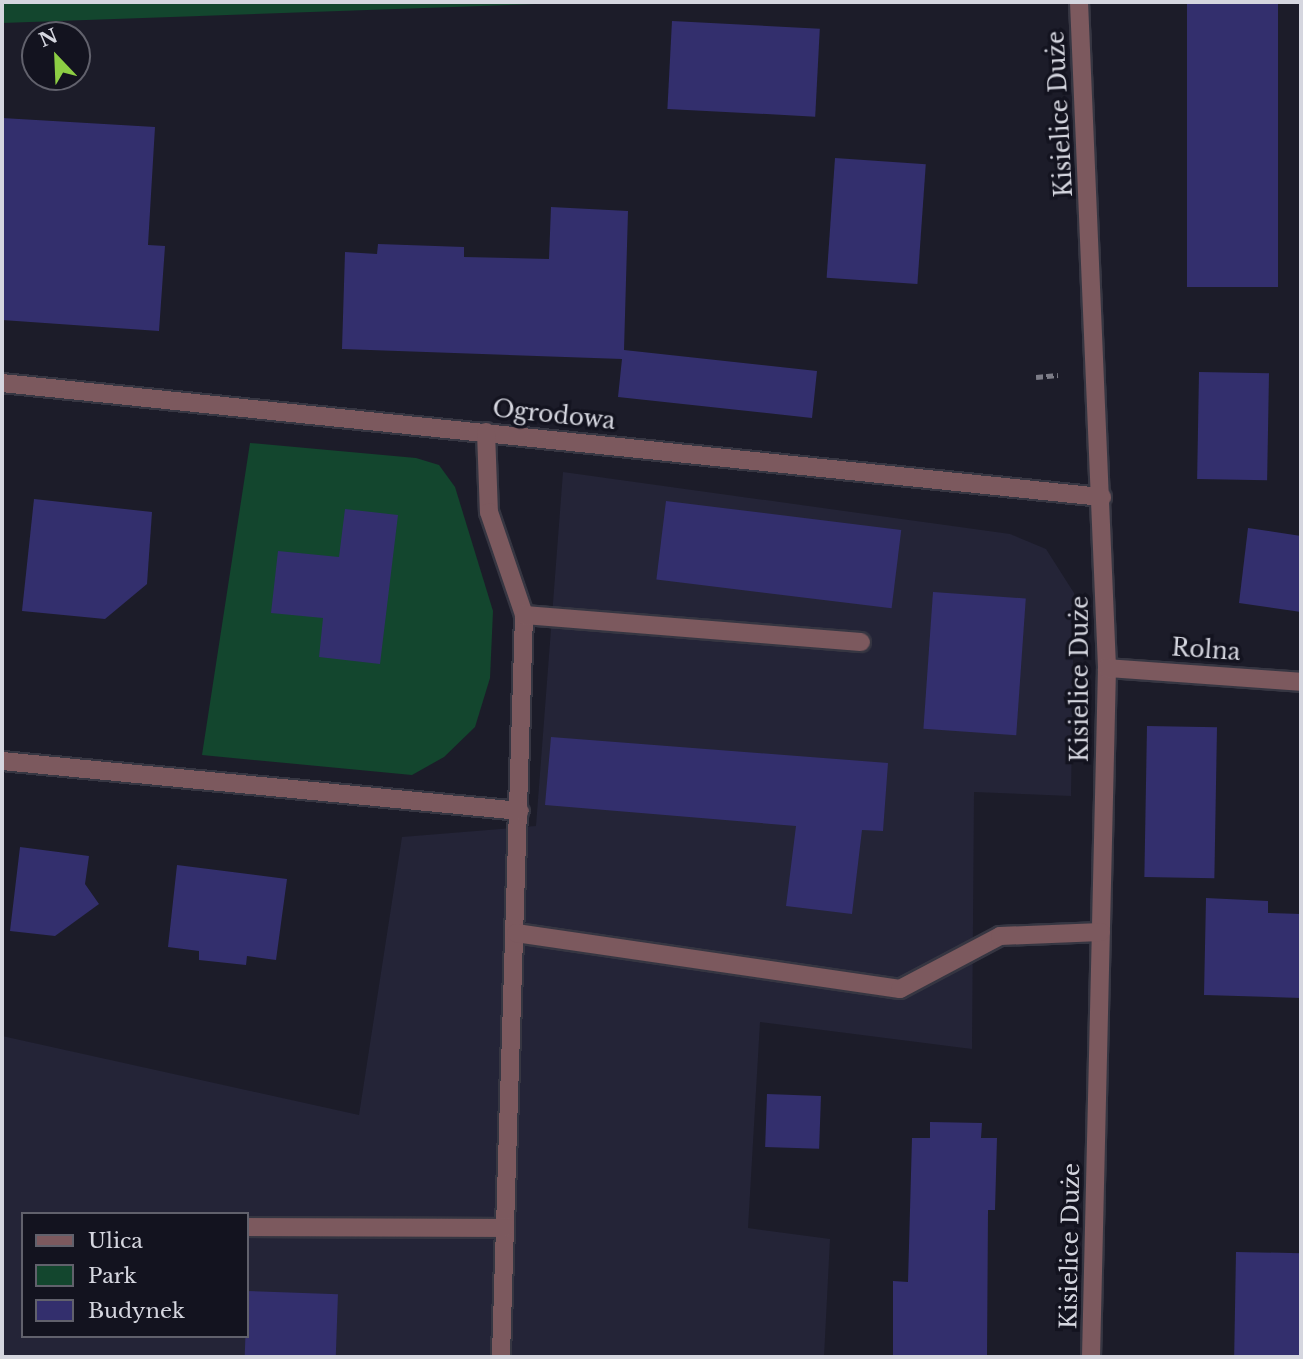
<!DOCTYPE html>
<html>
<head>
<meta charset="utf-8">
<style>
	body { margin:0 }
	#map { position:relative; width:1303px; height:1359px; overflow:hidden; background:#1c1c29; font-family:"Libre Baskerville",serif }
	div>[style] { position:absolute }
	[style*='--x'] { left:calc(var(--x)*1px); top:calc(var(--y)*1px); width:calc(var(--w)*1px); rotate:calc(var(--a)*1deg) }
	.built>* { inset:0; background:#242437 }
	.green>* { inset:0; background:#13462e }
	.building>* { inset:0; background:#332f6d; transform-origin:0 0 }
	.path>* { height:4.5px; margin-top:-2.25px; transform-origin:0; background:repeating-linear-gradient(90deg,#7c7c87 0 7px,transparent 0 10.5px) }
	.roads { filter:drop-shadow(2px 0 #363642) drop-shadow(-2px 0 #363642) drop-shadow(0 2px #363642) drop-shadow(0 -2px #363642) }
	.minor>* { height:18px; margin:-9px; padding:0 9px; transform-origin:9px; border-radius:9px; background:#7c595e }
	span { translate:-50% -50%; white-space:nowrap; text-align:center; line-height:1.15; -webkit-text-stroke:7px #13131f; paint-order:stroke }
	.street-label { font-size:23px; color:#d5d6df }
	.frame { position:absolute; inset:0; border:4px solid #d5d6df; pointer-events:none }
	.legend { position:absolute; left:21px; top:1212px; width:228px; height:126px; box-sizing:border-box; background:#13131f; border:2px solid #61616c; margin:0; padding:9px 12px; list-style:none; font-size:21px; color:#d5d6df }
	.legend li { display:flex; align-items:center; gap:14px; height:35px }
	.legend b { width:35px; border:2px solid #61616c }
	.north { position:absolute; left:21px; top:21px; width:70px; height:70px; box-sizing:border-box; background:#13131f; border:2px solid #61616c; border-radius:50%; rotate:337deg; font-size:19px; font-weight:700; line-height:28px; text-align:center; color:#d5d6df }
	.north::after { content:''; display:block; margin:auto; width:24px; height:32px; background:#8dce44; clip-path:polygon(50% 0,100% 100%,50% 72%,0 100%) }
</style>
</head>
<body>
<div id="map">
	<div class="built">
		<div style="clip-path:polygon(evenodd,563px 472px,1010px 534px,1046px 549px,1074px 593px,1071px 796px,974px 792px,972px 1049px,760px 1022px,748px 1228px,830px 1239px,824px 1357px,2px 1357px,2px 1036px,359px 1115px,402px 837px,536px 826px,563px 472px,23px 1214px,247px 1214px,247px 1336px,23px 1336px,23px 1214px)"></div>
	</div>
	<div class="green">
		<div style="clip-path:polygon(2px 2px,591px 2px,2px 23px)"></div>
		<div style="clip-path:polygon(250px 443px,416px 458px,439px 465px,455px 487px,493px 611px,490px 678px,475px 727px,444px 757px,412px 775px,202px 755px)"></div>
	</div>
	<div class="building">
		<div style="left:1187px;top:2px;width:91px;height:285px"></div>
		<div style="left:672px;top:21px;width:148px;height:88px;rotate:3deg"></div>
		<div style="clip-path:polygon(2px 118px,155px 127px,148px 245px,165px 246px,159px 331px,2px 320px)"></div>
		<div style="left:835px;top:158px;width:91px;height:120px;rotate:4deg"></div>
		<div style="clip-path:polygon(551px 207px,628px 211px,624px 350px,817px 371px,812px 418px,618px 397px,622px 359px,342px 349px,345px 252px,377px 254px,378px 244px,464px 247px,464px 257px,549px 259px)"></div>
		<div style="left:1199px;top:372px;width:70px;height:107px;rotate:1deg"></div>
		<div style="clip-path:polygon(34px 499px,152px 512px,147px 584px,105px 619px,22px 611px)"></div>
		<div style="left:666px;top:501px;width:237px;height:79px;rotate:7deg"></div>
		<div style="clip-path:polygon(345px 509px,398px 515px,380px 664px,319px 657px,323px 618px,271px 613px,278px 551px,339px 557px)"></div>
		<div style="clip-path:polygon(1248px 528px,1301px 536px,1301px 612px,1239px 603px)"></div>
		<div style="left:933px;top:592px;width:93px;height:137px;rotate:4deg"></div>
		<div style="left:1147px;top:726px;width:70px;height:151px;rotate:1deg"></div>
		<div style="clip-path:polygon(551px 737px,888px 763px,883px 831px,862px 830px,852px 914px,786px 906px,796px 826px,545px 805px)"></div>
		<div style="clip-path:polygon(20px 847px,89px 856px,85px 884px,99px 904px,55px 936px,10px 931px)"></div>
		<div style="clip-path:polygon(177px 865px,287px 879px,276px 960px,247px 956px,246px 965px,199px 960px,199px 951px,168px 947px)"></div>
		<div style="clip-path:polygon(1206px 898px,1268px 901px,1268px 913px,1301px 914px,1301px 998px,1204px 995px)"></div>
		<div style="left:767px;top:1094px;width:54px;height:53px;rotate:2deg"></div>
		<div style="clip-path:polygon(930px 1122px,982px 1123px,981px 1138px,997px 1138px,995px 1210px,988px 1210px,987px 1357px,893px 1357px,893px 1281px,908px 1282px,912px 1138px,930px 1138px)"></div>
		<div style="left:1236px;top:1252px;width:65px;height:105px;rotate:1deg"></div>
		<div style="left:247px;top:1291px;width:91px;height:66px;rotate:2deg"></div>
	</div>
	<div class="path">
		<div style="--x:1036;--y:377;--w:22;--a:-5"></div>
	</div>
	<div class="roads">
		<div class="minor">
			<div style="--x:1079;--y:2;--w:667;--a:87.59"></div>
			<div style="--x:1107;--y:668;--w:689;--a:91.33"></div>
			<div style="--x:2;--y:383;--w:1106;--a:5.92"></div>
			<div style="--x:486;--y:432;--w:80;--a:87.9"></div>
			<div style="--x:489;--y:512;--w:109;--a:71.2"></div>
			<div style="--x:524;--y:615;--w:742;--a:91.78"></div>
			<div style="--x:524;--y:615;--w:338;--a:4.6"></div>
			<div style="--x:1107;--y:668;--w:195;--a:4.1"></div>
			<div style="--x:2;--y:761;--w:520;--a:5.51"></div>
			<div style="--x:516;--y:933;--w:388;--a:8.3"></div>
			<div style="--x:900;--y:989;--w:113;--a:-27.9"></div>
			<div style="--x:1000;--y:936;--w:101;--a:-2.3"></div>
			<div style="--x:247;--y:1227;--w:258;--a:0.2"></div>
		</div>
	</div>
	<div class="street-label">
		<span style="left:1060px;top:114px;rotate:-93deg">Kisielice Duże</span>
		<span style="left:554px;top:415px;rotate:6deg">Ogrodowa</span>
		<span style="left:1206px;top:650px;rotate:4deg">Rolna</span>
		<span style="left:1080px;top:679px;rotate:-90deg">Kisielice Duże</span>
		<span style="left:1070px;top:1246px;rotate:-89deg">Kisielice Duże</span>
	</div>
	<div class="frame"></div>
	<ul class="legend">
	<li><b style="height:9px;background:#7c595e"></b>Ulica</li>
	<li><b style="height:19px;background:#13462e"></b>Park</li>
	<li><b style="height:19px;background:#332f6d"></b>Budynek</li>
	</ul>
	<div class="north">N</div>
</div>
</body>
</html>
